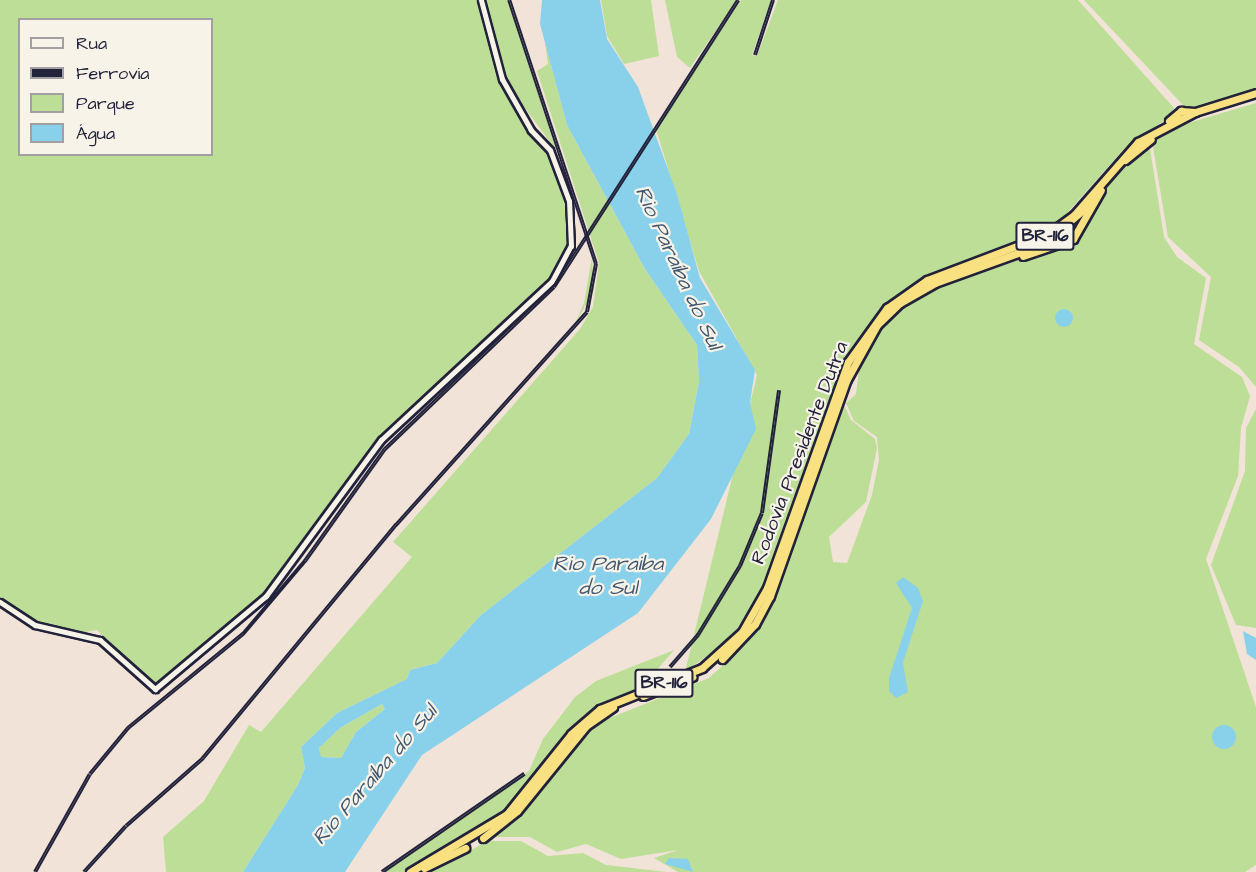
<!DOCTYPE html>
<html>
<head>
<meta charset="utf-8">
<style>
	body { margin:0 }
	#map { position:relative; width:1256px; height:872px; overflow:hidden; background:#f1e3d8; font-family:"Architects Daughter",sans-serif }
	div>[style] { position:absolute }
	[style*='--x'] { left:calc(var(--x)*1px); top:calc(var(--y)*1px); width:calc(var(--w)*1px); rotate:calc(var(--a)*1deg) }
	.green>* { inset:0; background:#bdde97 }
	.water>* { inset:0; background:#89d1eb }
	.round { border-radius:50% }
	.roads { filter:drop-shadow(2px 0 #22223b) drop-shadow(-2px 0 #22223b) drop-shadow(0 2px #22223b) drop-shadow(0 -2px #22223b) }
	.secondary>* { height:5px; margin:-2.5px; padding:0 2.5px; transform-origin:2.5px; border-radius:2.5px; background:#f7f3e8 }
	.highway>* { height:7px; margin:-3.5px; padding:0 3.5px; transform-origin:3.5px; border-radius:3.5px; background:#f9e181 }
	.rail>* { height:4px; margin-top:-2px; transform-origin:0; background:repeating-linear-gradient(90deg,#f7f3e8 0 4.5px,#22223b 0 9px); box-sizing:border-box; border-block:2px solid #22223b }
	span { translate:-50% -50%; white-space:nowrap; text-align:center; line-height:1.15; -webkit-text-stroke:4.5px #f7f3e8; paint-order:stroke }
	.shield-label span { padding:2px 4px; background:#f7f3e8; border:2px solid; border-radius:4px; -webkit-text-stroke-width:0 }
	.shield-label { font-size:18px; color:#22223b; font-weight:700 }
	.street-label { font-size:20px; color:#22223b }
	.water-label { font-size:21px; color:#415770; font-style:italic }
	.legend { position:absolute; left:18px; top:18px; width:195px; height:138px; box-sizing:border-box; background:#f7f3e8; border:2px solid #a29fa3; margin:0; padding:8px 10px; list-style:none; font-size:18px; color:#22223b }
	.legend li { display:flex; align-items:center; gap:12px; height:30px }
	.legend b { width:30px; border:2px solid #a29fa3 }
</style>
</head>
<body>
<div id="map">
	<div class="green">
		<div style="clip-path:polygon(evenodd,0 0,478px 0,500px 81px,528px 130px,549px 153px,565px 197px,569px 247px,552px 278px,393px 425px,266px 592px,155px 683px,140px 678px,97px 630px,79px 633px,37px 624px,0 599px,0 0,20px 20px,212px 20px,212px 154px,20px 154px,20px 20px)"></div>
		<div style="clip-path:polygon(484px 0,508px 0,556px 150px,507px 84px)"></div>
		<div style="clip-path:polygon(601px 0,651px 0,659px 56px,624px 64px,607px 36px)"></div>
		<div style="clip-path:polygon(665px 0,737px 0,690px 68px,677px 57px)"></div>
		<div style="clip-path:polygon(741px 0,771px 0,752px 55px,757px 56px,778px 0,1078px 0,1174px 108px,1168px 118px,1124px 149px,1053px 229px,922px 278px,881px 306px,840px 370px,758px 598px,729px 640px,685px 672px,757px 375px,699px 271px,656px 129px)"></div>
		<div style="clip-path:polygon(1084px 0,1256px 0,1256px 90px,1201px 107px,1184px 106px)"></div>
		<div style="clip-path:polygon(545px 42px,567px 125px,645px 269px,697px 345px,699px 382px,689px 434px,657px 478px,481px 615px,437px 663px,410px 670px,407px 679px,337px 713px,301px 747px,305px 768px,298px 785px,243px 872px,166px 872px,163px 837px,204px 801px,249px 725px,261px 732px,412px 557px,393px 542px,580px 329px,593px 307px,599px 263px,537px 71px,548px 64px)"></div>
		<div style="clip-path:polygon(1256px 103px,1256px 387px,1239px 367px,1199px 340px,1211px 277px,1168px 237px,1152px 141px,1185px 124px)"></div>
		<div style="clip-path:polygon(1149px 142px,1164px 237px,1177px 257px,1206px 278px,1194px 344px,1242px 377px,1250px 396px,1241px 428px,1238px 476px,1206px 559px,1256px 707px,1256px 865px,1245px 872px,678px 872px,654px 858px,678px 850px,621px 859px,586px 844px,557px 852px,530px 837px,493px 837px,520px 814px,595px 724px,709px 678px,747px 643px,771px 604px,843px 403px,851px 420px,875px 439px,877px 448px,866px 502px,829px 537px,833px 562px,847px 563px,872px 495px,879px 460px,877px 437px,854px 421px,846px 403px,856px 394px,860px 361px,870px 343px,894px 315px,928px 292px,1072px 241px,1110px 180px)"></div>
		<div style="clip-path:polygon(592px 257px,594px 290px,574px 326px,584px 303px)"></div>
		<div style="clip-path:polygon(1256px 409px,1256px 628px,1236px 625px,1211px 565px,1245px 471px,1246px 428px)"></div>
		<div style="clip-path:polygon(674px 650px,643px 686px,583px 719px,519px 798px,487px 825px,406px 872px,384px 872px,529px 771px,543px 739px,575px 697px,596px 681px)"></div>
		<div style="clip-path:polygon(382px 704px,385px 709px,356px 732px,341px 758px,320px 757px,319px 748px,340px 728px)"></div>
		<div style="clip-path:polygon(488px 841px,521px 841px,548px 856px,583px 853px,606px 865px,667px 872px,429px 872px)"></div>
	</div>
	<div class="water">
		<div style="clip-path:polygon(evenodd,542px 0,600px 0,607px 39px,638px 87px,677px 194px,700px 278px,755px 370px,750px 403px,756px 429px,711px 519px,638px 613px,422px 755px,345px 872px,243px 872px,298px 785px,305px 768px,301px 747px,337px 713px,407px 679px,410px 670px,437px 663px,481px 615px,657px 478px,689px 434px,699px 382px,697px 345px,645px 269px,567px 125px,540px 24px,542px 0,382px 704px,385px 709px,356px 732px,341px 758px,321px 757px,319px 748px,340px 728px,382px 704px)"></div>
		<div class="round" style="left:1055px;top:309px;width:18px;height:18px"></div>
		<div style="clip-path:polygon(903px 577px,918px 588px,923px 601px,903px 663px,908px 692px,896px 698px,889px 691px,889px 678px,912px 608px,896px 583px)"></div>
		<div style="clip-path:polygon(1243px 631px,1256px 638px,1256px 660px,1247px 654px)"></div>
		<div class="round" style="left:1212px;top:725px;width:24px;height:24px"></div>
		<div style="clip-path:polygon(669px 858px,688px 859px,693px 872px,665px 864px)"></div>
	</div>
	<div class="roads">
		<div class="secondary">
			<div style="--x:0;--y:602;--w:42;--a:33.3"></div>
			<div style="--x:35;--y:625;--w:67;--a:13"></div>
			<div style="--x:100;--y:640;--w:74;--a:41.7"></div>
			<div style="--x:155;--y:689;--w:145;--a:-40"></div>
			<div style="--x:266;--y:596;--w:194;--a:-53.6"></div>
			<div style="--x:381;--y:440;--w:233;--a:-42.9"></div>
			<div style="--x:552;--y:281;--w:40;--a:-62"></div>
			<div style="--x:571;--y:246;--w:45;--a:-92.5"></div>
			<div style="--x:569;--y:201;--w:54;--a:-110.4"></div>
			<div style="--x:550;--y:150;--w:28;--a:-134"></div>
			<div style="--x:531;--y:130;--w:59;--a:-119.6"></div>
			<div style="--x:502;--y:79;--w:82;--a:-104.9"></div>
		</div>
		<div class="highway">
			<div style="--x:1169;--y:121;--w:16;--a:-40"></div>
			<div style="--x:1181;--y:111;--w:14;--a:4"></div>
			<div style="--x:1125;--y:160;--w:33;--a:-39"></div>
			<div style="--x:1023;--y:256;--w:53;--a:-18.8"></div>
			<div style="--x:1073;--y:239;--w:56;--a:-60.3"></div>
			<div style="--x:722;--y:659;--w:48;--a:-46.7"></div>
			<div style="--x:755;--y:624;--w:32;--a:-62"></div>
			<div style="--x:770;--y:596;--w:228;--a:-70.5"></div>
			<div style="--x:846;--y:381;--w:64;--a:-61"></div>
			<div style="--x:877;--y:325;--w:32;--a:-44"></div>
			<div style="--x:900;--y:303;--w:40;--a:-29.7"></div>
			<div style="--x:935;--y:283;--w:115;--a:-19.9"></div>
			<div style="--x:1043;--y:244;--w:62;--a:-40.4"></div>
			<div style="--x:643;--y:696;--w:53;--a:-21.2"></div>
			<div style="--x:483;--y:838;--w:43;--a:-38.5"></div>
			<div style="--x:517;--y:811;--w:109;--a:-50.9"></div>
			<div style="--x:586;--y:726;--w:33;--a:-35"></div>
			<div style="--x:424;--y:868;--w:46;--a:-26"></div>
			<div style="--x:410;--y:872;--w:113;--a:-30.9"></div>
			<div style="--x:507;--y:814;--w:102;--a:-51.3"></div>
			<div style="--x:571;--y:734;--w:38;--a:-41"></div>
			<div style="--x:600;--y:709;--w:110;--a:-21.9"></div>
			<div style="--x:702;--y:668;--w:54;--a:-42"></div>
			<div style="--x:742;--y:632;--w:51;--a:-60.4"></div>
			<div style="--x:767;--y:588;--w:240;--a:-70.3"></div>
			<div style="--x:848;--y:362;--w:67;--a:-54.2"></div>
			<div style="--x:887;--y:308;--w:49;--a:-35"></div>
			<div style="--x:927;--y:280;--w:129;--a:-20.8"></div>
			<div style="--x:1048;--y:234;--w:32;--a:-36"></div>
			<div style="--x:1074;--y:215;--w:97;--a:-48.8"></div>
			<div style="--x:1138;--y:142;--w:64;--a:-27.8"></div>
			<div style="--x:1195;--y:112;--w:64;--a:-17.3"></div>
		</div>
	</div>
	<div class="rail">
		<div style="--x:755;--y:55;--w:58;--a:-71.9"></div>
		<div style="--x:670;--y:667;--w:43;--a:-48.8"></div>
		<div style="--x:698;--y:635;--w:81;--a:-58.7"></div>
		<div style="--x:740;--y:566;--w:57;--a:-67.5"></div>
		<div style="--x:762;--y:513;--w:124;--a:-82.1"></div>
		<div style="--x:35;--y:872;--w:112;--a:-60.7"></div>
		<div style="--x:90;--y:774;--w:60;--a:-50.4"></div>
		<div style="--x:128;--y:728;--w:149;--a:-39.3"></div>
		<div style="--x:243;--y:634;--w:96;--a:-49.7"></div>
		<div style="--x:305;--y:561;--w:138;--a:-54.5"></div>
		<div style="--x:385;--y:449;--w:234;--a:-43.8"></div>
		<div style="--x:554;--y:287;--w:341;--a:-57.3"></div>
		<div style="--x:84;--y:872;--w:62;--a:-47.6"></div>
		<div style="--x:126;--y:826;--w:103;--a:-41.4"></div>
		<div style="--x:203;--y:758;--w:303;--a:-50.4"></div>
		<div style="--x:396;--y:525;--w:286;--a:-48.1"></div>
		<div style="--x:587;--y:312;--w:49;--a:-79.4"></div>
		<div style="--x:596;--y:264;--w:278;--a:-108.2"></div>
		<div style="--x:382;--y:872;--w:173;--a:-34.6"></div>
	</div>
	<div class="shield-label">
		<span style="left:1045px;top:236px">BR-116</span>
		<span style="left:664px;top:683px">BR-116</span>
	</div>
	<div class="street-label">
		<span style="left:800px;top:453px;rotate:-69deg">Rodovia Presidente Dutra</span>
	</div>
	<div class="water-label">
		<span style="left:678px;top:268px;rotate:65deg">Rio Paraíba do Sul</span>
		<span style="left:608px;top:576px">Rio Paraiba<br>do Sul</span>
		<span style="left:375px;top:775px;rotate:-49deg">Rio Paraíba do Sul</span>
	</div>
	<ul class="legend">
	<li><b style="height:8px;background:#f7f3e8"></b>Rua</li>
	<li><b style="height:8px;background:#22223b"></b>Ferrovia</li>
	<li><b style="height:16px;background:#bdde97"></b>Parque</li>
	<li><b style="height:16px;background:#89d1eb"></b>Água</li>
	</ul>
</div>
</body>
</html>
